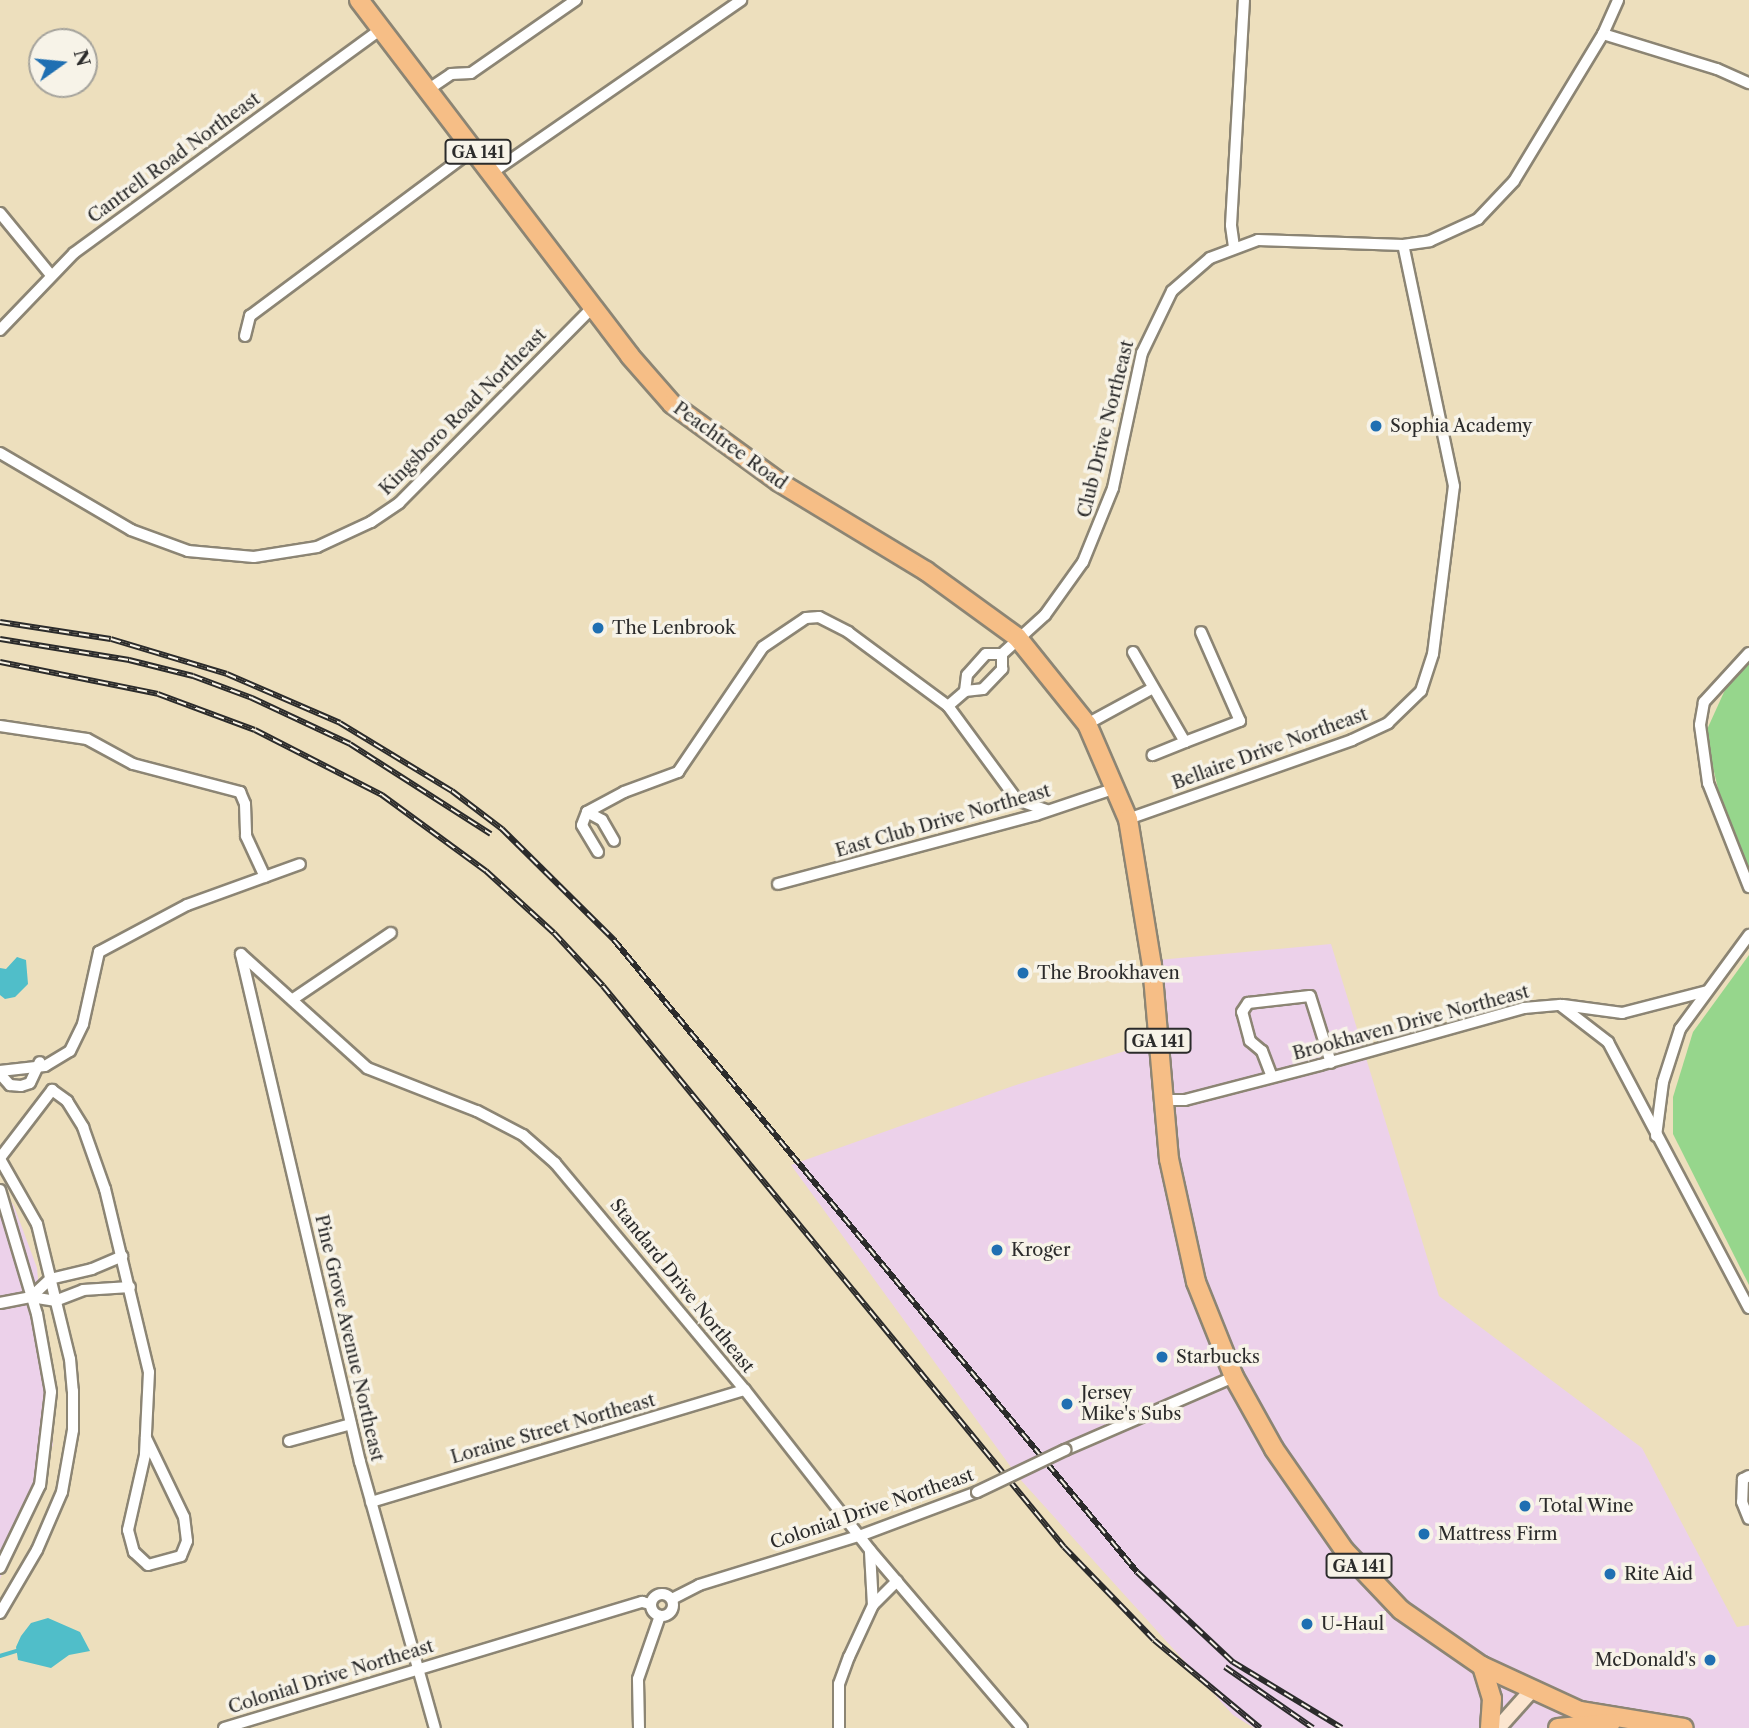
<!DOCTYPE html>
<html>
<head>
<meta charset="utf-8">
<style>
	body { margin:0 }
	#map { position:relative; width:1749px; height:1728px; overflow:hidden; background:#eddfbd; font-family:"Libre Caslon Text",serif }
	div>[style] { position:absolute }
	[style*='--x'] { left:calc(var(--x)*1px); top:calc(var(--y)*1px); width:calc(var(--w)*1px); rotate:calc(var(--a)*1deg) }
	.built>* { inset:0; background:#ecd1ea }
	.green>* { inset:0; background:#96d68c }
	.water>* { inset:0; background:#50bec9 }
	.stream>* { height:3.5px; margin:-1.75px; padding:0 1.75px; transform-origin:1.75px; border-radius:1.75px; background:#50bec9 }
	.roads { filter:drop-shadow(2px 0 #8c8574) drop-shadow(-2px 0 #8c8574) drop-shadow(0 2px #8c8574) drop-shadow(0 -2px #8c8574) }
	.minor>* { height:10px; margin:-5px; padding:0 5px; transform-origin:5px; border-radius:5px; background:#fff }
	.minor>.ring { margin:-5px; padding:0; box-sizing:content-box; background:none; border:10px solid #fff; border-radius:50% }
	.secondary>* { height:14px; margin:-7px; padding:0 7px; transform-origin:7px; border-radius:7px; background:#fbe5cf }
	.trunk>* { height:18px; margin:-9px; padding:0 9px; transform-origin:9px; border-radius:9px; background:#f6be86 }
	.rail>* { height:6px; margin-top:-3px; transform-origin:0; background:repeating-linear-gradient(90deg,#f7f3e8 0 10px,#2b2b2b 0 20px); box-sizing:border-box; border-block:2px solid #2b2b2b }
	.bridges { filter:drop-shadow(2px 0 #8c8574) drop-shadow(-2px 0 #8c8574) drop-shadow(0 2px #8c8574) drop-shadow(0 -2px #8c8574) }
	.minor-bridge>* { height:10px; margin:-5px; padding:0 5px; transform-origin:5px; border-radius:5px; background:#fff }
	.dots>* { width:19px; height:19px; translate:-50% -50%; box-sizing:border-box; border:4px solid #f7f3e8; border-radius:50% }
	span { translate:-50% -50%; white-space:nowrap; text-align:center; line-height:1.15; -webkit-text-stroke:7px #f7f3e8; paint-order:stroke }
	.shield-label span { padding:2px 5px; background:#f7f3e8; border:2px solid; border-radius:5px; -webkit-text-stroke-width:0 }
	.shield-label { font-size:16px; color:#2b2b2b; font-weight:700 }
	.street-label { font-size:18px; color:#2b2b2b }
	.poi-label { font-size:18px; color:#2b2b2b }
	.left { translate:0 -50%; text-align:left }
	.right { translate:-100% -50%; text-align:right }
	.north { position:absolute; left:28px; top:28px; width:70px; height:70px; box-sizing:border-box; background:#f7f3e8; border:2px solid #a5a39c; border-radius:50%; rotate:75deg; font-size:19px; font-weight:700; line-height:28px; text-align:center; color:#2b2b2b }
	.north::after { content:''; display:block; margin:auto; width:24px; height:32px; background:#1f6fb2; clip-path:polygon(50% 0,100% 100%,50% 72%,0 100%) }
</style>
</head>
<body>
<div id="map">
	<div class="built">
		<div style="clip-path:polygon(1331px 944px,1439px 1296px,1642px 1448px,1737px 1627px,1749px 1625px,1749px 1728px,1254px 1728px,1233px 1715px,1019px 1478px,791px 1165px,1013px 1086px,1157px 1041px,1158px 960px)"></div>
		<div style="clip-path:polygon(0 1185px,14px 1206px,37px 1268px,53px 1445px,0 1579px)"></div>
	</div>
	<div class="green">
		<div style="clip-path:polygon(1749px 660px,1749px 868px,1720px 797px,1705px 734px,1729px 681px)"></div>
		<div style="clip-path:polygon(1749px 955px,1749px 1285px,1673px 1134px,1673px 1097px,1693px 1032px)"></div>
	</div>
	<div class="water">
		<div style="clip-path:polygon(17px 957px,26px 960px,28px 984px,15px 997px,5px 999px,0 995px,0 968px,6px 969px)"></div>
		<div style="clip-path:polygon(48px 1618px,80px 1632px,90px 1651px,69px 1655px,51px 1668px,18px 1660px,16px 1647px,21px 1636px,31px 1623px)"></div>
	</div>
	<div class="stream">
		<div style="--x:0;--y:1656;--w:17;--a:-17"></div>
	</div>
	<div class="roads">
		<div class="minor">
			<div style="--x:1603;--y:34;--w:119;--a:17.1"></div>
			<div style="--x:1717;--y:69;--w:35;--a:24"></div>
			<div style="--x:429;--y:89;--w:27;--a:-34"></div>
			<div style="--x:451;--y:74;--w:20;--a:-3"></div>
			<div style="--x:471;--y:73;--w:128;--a:-34.8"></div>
			<div style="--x:493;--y:172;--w:302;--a:-34.7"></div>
			<div style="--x:0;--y:213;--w:80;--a:50.6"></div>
			<div style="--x:1234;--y:247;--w:22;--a:-98"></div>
			<div style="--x:1231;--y:225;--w:225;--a:-86.7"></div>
			<div style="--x:0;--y:330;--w:107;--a:-46.1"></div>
			<div style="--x:74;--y:253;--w:380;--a:-36.1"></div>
			<div style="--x:245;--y:336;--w:21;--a:-76"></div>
			<div style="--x:250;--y:316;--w:281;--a:-36.7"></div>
			<div style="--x:0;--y:453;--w:152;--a:30.4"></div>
			<div style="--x:131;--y:530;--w:61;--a:20.2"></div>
			<div style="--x:188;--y:551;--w:66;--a:5.2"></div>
			<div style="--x:254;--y:557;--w:64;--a:-9"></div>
			<div style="--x:317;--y:547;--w:60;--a:-24.8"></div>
			<div style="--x:371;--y:522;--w:34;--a:-34"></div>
			<div style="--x:399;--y:503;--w:277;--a:-45.3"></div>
			<div style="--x:1133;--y:652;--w:104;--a:60"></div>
			<div style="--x:1185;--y:742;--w:35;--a:158"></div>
			<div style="--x:1749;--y:653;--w:67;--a:132.6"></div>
			<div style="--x:1704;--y:702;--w:23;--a:100"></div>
			<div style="--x:1700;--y:725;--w:59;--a:82.1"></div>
			<div style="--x:1708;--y:783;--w:112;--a:68.5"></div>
			<div style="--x:965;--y:691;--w:16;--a:-83"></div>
			<div style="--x:967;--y:675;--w:28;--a:-48"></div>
			<div style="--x:986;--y:654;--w:16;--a:0"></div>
			<div style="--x:948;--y:706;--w:23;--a:-41"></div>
			<div style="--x:965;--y:691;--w:18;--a:-6"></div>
			<div style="--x:983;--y:689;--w:28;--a:-46"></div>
			<div style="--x:1002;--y:669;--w:15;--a:-90"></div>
			<div style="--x:1002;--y:654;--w:58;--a:-42.2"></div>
			<div style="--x:1045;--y:615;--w:65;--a:-54.4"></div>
			<div style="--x:1083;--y:562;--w:80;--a:-67.9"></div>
			<div style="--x:1113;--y:488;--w:138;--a:-77.9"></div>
			<div style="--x:1142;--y:353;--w:69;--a:-64.2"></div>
			<div style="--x:1172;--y:291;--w:50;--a:-41"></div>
			<div style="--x:1210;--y:258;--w:51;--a:-20.6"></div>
			<div style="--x:1258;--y:240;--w:145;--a:2"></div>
			<div style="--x:1403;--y:245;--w:27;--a:-8"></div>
			<div style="--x:1430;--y:241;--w:53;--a:-24.6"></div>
			<div style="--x:1478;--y:219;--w:52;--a:-46.5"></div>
			<div style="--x:1514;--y:181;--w:172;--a:-58.8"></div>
			<div style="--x:1603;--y:34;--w:37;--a:-66"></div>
			<div style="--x:1087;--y:724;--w:75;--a:-28.6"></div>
			<div style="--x:0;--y:726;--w:88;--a:8.5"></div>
			<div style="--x:87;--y:739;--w:52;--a:28.5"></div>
			<div style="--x:133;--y:764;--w:111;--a:14.7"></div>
			<div style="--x:240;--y:792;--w:13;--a:67"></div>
			<div style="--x:245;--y:804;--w:32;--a:88"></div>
			<div style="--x:246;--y:836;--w:45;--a:65.1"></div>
			<div style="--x:1185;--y:742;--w:59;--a:-20.9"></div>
			<div style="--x:1240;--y:721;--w:97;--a:-113.7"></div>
			<div style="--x:587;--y:812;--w:17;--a:28"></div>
			<div style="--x:602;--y:820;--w:24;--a:60"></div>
			<div style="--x:1128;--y:819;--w:238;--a:-19.4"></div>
			<div style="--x:1352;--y:740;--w:40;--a:-25"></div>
			<div style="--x:1388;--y:723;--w:46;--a:-44.1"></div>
			<div style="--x:1421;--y:691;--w:39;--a:-72"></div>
			<div style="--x:1433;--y:654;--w:169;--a:-82.9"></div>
			<div style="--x:1454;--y:486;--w:246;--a:-101.9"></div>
			<div style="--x:598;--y:852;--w:31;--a:-121"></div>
			<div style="--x:582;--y:825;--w:14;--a:-69"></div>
			<div style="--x:587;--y:812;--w:42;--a:-28.4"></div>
			<div style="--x:624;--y:792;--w:58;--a:-20.3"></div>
			<div style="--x:678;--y:772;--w:151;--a:-55.8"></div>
			<div style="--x:763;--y:647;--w:52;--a:-34"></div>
			<div style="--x:806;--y:618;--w:13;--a:-4"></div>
			<div style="--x:819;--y:617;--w:33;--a:27"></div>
			<div style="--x:848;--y:632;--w:124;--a:36.5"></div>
			<div style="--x:948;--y:706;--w:117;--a:53.7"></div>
			<div style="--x:1017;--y:800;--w:31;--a:19"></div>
			<div style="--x:778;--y:884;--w:267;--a:-15"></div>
			<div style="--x:1036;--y:815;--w:84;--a:-18.6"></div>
			<div style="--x:241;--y:954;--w:170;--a:42.1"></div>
			<div style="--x:367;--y:1068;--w:118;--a:21.4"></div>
			<div style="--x:477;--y:1111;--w:52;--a:27.6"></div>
			<div style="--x:523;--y:1135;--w:43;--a:41.2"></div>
			<div style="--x:555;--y:1163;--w:296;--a:50.1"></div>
			<div style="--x:745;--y:1390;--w:203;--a:52"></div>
			<div style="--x:870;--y:1550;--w:234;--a:49.5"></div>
			<div style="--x:241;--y:954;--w:522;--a:76.82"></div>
			<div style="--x:360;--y:1462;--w:276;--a:74.3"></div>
			<div style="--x:293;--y:999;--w:118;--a:-34"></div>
			<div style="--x:1563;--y:1005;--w:60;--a:7.7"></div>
			<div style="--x:1622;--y:1013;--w:88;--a:-14.5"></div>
			<div style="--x:0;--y:1071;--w:45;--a:-6.3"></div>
			<div style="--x:45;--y:1066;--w:29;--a:-31"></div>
			<div style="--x:70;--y:1051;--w:30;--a:-64"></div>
			<div style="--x:83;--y:1024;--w:74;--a:-77.5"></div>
			<div style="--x:99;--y:952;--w:100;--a:-28.1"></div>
			<div style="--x:187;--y:905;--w:120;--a:-19.9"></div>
			<div style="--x:0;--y:1074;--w:15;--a:48"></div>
			<div style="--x:10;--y:1085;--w:11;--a:5"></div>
			<div style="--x:21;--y:1086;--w:9;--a:-18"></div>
			<div style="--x:30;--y:1083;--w:23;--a:-65"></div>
			<div style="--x:1272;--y:1077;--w:28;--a:-111"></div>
			<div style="--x:1262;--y:1051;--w:16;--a:-140"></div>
			<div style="--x:1250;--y:1041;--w:30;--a:-105"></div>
			<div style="--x:1242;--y:1012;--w:11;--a:-56"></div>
			<div style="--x:1248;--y:1003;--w:62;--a:-6.4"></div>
			<div style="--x:1310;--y:996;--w:70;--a:72.6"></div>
			<div style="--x:1165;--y:1100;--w:20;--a:0"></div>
			<div style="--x:1185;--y:1100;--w:139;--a:-14.5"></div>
			<div style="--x:1320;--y:1065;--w:212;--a:-15.6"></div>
			<div style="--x:1524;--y:1008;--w:36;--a:-5"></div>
			<div style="--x:1560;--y:1005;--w:61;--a:37.6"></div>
			<div style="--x:1608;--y:1042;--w:301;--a:62.1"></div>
			<div style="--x:1656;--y:1136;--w:54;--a:-82.6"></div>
			<div style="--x:1663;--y:1082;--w:56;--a:-72.2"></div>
			<div style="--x:1680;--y:1029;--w:117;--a:-53.7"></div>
			<div style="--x:0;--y:1158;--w:86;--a:-52.6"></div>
			<div style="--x:52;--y:1090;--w:19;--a:36"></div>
			<div style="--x:67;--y:1101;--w:31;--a:58"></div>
			<div style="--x:83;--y:1127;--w:66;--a:70.5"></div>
			<div style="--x:105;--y:1189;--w:188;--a:76.5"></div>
			<div style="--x:149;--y:1372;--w:83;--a:92.8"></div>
			<div style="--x:145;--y:1455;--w:77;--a:102.8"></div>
			<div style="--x:128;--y:1530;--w:23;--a:75"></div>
			<div style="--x:134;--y:1552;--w:19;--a:43"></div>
			<div style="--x:148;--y:1565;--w:34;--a:-15"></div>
			<div style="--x:181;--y:1556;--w:16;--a:-68"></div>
			<div style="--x:187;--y:1541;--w:24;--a:-97"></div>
			<div style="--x:184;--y:1517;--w:88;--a:-115.7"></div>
			<div style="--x:0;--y:1159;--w:75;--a:60.4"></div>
			<div style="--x:37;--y:1224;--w:139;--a:76.3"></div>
			<div style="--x:70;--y:1359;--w:32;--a:85"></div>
			<div style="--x:73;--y:1391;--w:39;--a:90"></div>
			<div style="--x:73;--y:1430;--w:63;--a:100.1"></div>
			<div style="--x:62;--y:1492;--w:63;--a:113.3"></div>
			<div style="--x:37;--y:1550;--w:73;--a:120.4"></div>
			<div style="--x:0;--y:1190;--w:129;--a:73.4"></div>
			<div style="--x:37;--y:1314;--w:79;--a:79.8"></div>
			<div style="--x:51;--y:1392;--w:94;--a:96.7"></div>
			<div style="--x:40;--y:1485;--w:92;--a:115.7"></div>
			<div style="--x:31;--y:1297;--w:26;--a:-43"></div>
			<div style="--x:50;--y:1279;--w:43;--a:-13.4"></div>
			<div style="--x:92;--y:1269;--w:33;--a:-23"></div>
			<div style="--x:0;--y:1303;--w:32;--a:-11"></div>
			<div style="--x:31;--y:1297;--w:24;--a:9"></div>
			<div style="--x:55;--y:1301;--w:30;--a:-21"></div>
			<div style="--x:83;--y:1290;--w:47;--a:-3.7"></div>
			<div style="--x:289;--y:1441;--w:64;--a:-15.3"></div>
			<div style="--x:1065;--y:1450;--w:184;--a:-23.4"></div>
			<div style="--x:1749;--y:1476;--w:7;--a:153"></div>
			<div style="--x:1743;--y:1479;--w:23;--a:92"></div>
			<div style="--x:1742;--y:1502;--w:18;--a:68"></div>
			<div style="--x:371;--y:1502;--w:390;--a:-16.7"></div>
			<div style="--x:870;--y:1552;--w:53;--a:86.8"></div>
			<div class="ring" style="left:651px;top:1594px;width:12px;height:12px"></div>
			<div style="--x:672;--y:1599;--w:30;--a:-27"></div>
			<div style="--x:699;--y:1585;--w:170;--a:-17.1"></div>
			<div style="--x:862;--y:1535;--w:123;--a:-20.5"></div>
			<div style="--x:224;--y:1728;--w:437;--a:-16.8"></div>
			<div style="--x:642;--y:1602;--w:9;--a:13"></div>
			<div style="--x:639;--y:1728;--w:49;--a:-91.2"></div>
			<div style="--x:638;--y:1679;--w:67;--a:-70.8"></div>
			<div style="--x:839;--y:1728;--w:44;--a:-90"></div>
			<div style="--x:839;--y:1684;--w:29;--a:-70"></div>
			<div style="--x:849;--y:1657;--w:57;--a:-65.2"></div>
			<div style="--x:873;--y:1605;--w:34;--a:-45"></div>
		</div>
		<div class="secondary">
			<div style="--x:1498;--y:1728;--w:51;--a:-48.2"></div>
		</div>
		<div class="trunk">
			<div style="--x:359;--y:0;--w:447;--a:52.7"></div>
			<div style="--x:630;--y:356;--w:64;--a:48.8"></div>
			<div style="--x:672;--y:404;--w:132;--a:36.1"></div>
			<div style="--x:779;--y:482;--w:172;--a:31.2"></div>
			<div style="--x:926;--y:571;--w:112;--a:36"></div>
			<div style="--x:1017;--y:637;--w:112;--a:51.2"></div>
			<div style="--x:1087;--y:724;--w:103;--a:66.7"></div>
			<div style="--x:1128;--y:819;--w:148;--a:80.7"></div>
			<div style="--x:1152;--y:965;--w:195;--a:85"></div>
			<div style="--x:1169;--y:1159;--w:126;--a:77.6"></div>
			<div style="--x:1196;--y:1282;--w:102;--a:68.2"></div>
			<div style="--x:1234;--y:1377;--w:82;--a:60.9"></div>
			<div style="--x:1274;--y:1449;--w:124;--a:55.2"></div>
			<div style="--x:1345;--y:1551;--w:81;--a:46.5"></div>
			<div style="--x:1401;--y:1610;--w:98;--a:34.7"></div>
			<div style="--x:1482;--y:1666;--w:108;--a:24.7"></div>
			<div style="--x:1580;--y:1711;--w:105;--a:9.3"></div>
			<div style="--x:1482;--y:1666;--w:34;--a:73"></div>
			<div style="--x:1492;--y:1699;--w:29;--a:94"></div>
			<div style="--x:1558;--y:1728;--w:53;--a:-5.4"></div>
		</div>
	</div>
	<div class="rail">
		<div style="--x:0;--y:622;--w:112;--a:8.7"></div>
		<div style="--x:111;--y:639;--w:121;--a:16.8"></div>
		<div style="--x:227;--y:674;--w:123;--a:23.4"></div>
		<div style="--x:340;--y:723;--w:131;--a:31.3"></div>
		<div style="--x:452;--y:791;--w:63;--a:37.2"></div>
		<div style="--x:502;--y:829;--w:158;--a:44.7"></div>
		<div style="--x:614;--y:940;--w:820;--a:50.39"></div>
		<div style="--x:1137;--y:1572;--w:132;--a:43.2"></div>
		<div style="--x:1233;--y:1662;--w:127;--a:31.2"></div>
		<div style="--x:0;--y:639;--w:131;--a:9.2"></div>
		<div style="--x:129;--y:660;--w:66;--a:14"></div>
		<div style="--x:193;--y:676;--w:63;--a:20.4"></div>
		<div style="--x:252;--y:698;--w:108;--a:25.1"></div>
		<div style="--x:350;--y:744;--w:167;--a:32.6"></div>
		<div style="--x:0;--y:662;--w:161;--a:11.4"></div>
		<div style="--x:158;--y:694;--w:103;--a:20.4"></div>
		<div style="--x:255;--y:730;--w:143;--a:27.1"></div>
		<div style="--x:382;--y:795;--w:129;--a:36.2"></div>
		<div style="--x:486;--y:871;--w:92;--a:42.4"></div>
		<div style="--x:554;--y:933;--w:72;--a:47.2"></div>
		<div style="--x:603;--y:986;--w:726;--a:50.59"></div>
		<div style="--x:1064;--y:1547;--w:129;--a:45.9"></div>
		<div style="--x:1154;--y:1640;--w:138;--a:39.7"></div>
		<div style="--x:1225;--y:1667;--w:107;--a:34.7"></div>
	</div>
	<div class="bridges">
		<div class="minor-bridge">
			<div style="--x:977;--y:1492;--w:98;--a:-25.5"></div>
		</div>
	</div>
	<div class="dots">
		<div style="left:1376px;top:426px;background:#1f6fb2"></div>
		<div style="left:598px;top:628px;background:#1f6fb2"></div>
		<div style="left:1023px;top:973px;background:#1f6fb2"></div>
		<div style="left:997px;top:1250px;background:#1f6fb2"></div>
		<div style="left:1162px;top:1357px;background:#1f6fb2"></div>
		<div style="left:1067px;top:1404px;background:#1f6fb2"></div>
		<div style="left:1525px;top:1506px;background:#1f6fb2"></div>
		<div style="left:1424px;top:1534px;background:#1f6fb2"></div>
		<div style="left:1610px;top:1574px;background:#1f6fb2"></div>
		<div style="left:1307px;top:1624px;background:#1f6fb2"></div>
		<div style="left:1710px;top:1660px;background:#1f6fb2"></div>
	</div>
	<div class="shield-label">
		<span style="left:478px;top:152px">GA 141</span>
		<span style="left:1158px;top:1041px">GA 141</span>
		<span style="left:1359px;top:1566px">GA 141</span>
	</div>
	<div class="street-label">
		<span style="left:174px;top:158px;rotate:-36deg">Cantrell Road Northeast</span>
		<span style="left:463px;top:412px;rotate:-45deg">Kingsboro Road Northeast</span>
		<span style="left:1106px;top:429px;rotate:-76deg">Club Drive Northeast</span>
		<span style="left:730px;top:446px;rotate:36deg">Peachtree Road</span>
		<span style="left:1270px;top:749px;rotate:-20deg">Bellaire Drive Northeast</span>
		<span style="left:943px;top:821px;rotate:-16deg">East Club Drive Northeast</span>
		<span style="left:1411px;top:1023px;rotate:-15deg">Brookhaven Drive Northeast</span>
		<span style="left:682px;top:1286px;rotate:51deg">Standard Drive Northeast</span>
		<span style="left:349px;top:1338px;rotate:77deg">Pine Grove Avenue Northeast</span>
		<span style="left:553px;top:1429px;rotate:-16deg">Loraine Street Northeast</span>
		<span style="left:872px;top:1509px;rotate:-19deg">Colonial Drive Northeast</span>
		<span style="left:331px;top:1677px;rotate:-17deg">Colonial Drive Northeast</span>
	</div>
	<div class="poi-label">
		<span class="left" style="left:1390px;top:426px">Sophia Academy</span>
		<span class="left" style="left:612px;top:628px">The Lenbrook</span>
		<span class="left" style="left:1037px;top:973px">The Brookhaven</span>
		<span class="left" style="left:1011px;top:1250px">Kroger</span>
		<span class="left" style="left:1176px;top:1357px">Starbucks</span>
		<span class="left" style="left:1081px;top:1404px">Jersey<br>Mike's Subs</span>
		<span class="left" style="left:1539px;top:1506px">Total Wine</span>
		<span class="left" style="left:1438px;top:1534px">Mattress Firm</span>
		<span class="left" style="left:1624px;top:1574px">Rite Aid</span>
		<span class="left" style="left:1321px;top:1624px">U-Haul</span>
		<span class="right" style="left:1696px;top:1660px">McDonald's</span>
	</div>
	<div class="north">N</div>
</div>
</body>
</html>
